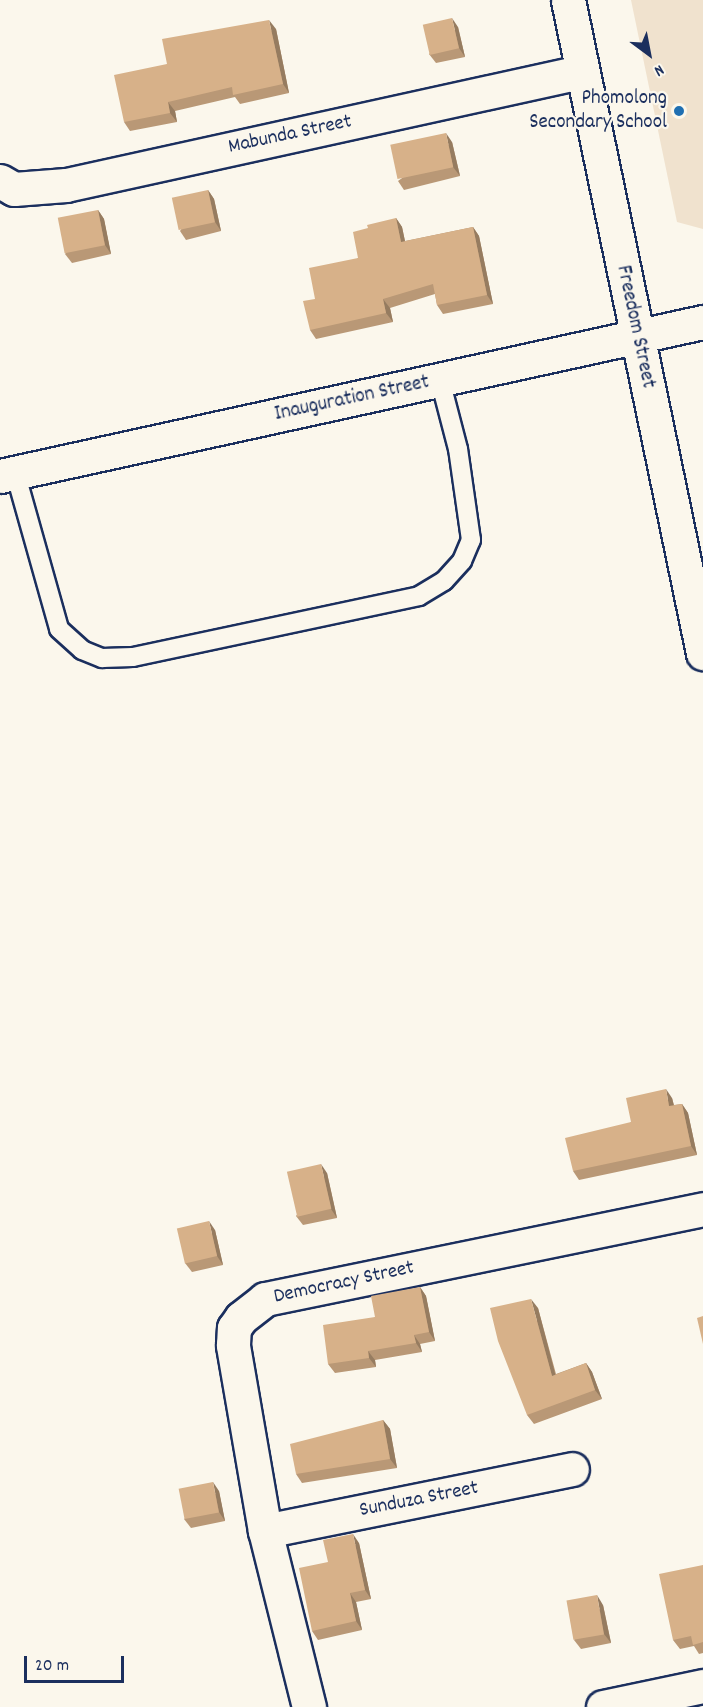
<!DOCTYPE html>
<html>
<head>
<meta charset="utf-8">
<style>
	body { margin:0 }
	#map { position:relative; width:703px; height:1707px; overflow:hidden; background:#fbf7ec; font-family:Dekko,sans-serif }
	div>[style] { position:absolute }
	[style*='--x'] { left:calc(var(--x)*1px); top:calc(var(--y)*1px); width:calc(var(--w)*1px); rotate:calc(var(--a)*1deg) }
	.built>* { inset:0; background:#f0e2ce }
	.roads { filter:drop-shadow(2px 0 #1b2f5e) drop-shadow(-2px 0 #1b2f5e) drop-shadow(0 2px #1b2f5e) drop-shadow(0 -2px #1b2f5e) }
	.service>* { height:18px; margin:-9px; padding:0 9px; transform-origin:9px; border-radius:9px; background:#fbf7ec }
	.minor>* { height:33px; margin:-16.5px; padding:0 16.5px; transform-origin:16.5px; border-radius:16.5px; background:#fbf7ec }
	.tertiary>* { height:33px; margin:-16.5px; padding:0 16.5px; transform-origin:16.5px; border-radius:16.5px; background:#fbf7ec }
	.wall>* { inset:0; background:#b99876 }
	.shaded-wall>* { inset:0; background:#967c60 }
	.building>* { inset:0; background:#d7b189; transform-origin:0 0 }
	.dots>* { width:16px; height:16px; translate:-50% -50%; box-sizing:border-box; border:3px solid #fbf7ec; border-radius:50% }
	span { translate:-50% -50%; white-space:nowrap; text-align:center; line-height:1.15; -webkit-text-stroke:4.5px #fbf7ec; paint-order:stroke }
	.poi-label { font-size:21px; color:#1b2f5e }
	.right { translate:-100% -50%; text-align:right }
	.street-label { font-size:21px; color:#1b2f5e }
	.north { position:absolute; left:619px; top:24px; width:60px; height:60px; -webkit-text-stroke:4px #fbf7ec; paint-order:stroke; rotate:148deg; font-size:16px; font-weight:700; line-height:24px; text-align:center; color:#1b2f5e }
	.north::after { content:''; display:block; margin:auto; width:21px; height:27px; background:#1b2f5e; clip-path:polygon(50% 0,100% 100%,50% 72%,0 100%) }
	.scale { position:absolute; left:24px; top:1656px; width:100px; height:27px; box-sizing:border-box; border:3px solid #1b2f5e; border-top:0; padding-left:8px; font-size:18px; line-height:21px; white-space:nowrap; color:#1b2f5e; -webkit-text-stroke:4px #fbf7ec; paint-order:stroke }
</style>
</head>
<body>
<div id="map">
	<div class="built">
		<div style="clip-path:polygon(631px 0,703px 0,703px 229px,677px 222px)"></div>
	</div>
	<div class="roads">
		<div class="service">
			<div style="--x:15;--y:472;--w:163;--a:74.3"></div>
			<div style="--x:59;--y:629;--w:31;--a:42"></div>
			<div style="--x:82;--y:650;--w:22;--a:22"></div>
			<div style="--x:102;--y:658;--w:31;--a:-2"></div>
			<div style="--x:133;--y:657;--w:292;--a:-12"></div>
			<div style="--x:419;--y:596;--w:29;--a:-31"></div>
			<div style="--x:444;--y:581;--w:27;--a:-48"></div>
			<div style="--x:462;--y:561;--w:23;--a:-67"></div>
			<div style="--x:471;--y:540;--w:92;--a:-98.1"></div>
			<div style="--x:458;--y:449;--w:71;--a:-104.6"></div>
		</div>
		<div class="minor">
			<div style="--x:0;--y:181;--w:16;--a:30"></div>
			<div style="--x:14;--y:189;--w:52;--a:-4.4"></div>
			<div style="--x:66;--y:185;--w:526;--a:-12.4"></div>
			<div style="--x:265;--y:1531;--w:313;--a:-11.4"></div>
			<div style="--x:309;--y:1707;--w:181;--a:-104"></div>
			<div style="--x:265;--y:1531;--w:189;--a:-99.8"></div>
			<div style="--x:233;--y:1345;--w:17;--a:-87"></div>
			<div style="--x:234;--y:1328;--w:12;--a:-55"></div>
			<div style="--x:241;--y:1318;--w:31;--a:-38"></div>
			<div style="--x:265;--y:1299;--w:447;--a:-11.6"></div>
			<div style="--x:603;--y:1707;--w:102;--a:-11.9"></div>
		</div>
		<div class="tertiary">
			<div style="--x:568;--y:0;--w:667;--a:78.32"></div>
			<div style="--x:0;--y:476;--w:720;--a:-12.36"></div>
		</div>
	</div>
	<div class="wall">
		<div style="clip-path:polygon(458px 27px,465px 57px,436px 63px,429px 54px)"></div>
		<div style="clip-path:polygon(276px 29px,289px 93px,240px 104px,235px 97px,175px 111px,177px 122px,130px 131px,124px 122px,167px 64px)"></div>
		<div style="clip-path:polygon(452px 142px,460px 176px,404px 190px,398px 181px)"></div>
		<div style="clip-path:polygon(208px 190px,214px 199px,221px 231px,186px 240px,180px 231px)"></div>
		<div style="clip-path:polygon(98px 210px,104px 219px,111px 254px,72px 263px,65px 254px)"></div>
		<div style="clip-path:polygon(396px 218px,402px 227px,405px 241px,473px 227px,479px 236px,493px 304px,443px 314px,437px 305px,435px 294px,390px 308px,393px 322px,316px 339px,310px 330px,315px 299px,358px 258px)"></div>
		<div style="clip-path:polygon(672px 1098px,674px 1105px,682px 1104px,688px 1113px,697px 1155px,579px 1180px,573px 1171px,631px 1122px)"></div>
		<div style="clip-path:polygon(327px 1173px,337px 1218px,303px 1225px,296px 1216px)"></div>
		<div style="clip-path:polygon(215px 1230px,223px 1265px,192px 1272px,185px 1263px)"></div>
		<div style="clip-path:polygon(420px 1287px,426px 1296px,435px 1341px,420px 1344px,422px 1352px,375px 1360px,376px 1367px,335px 1373px,328px 1364px,375px 1317px)"></div>
		<div style="clip-path:polygon(538px 1308px,556px 1374px,586px 1363px,592px 1372px,602px 1399px,534px 1424px,527px 1415px)"></div>
		<div style="clip-path:polygon(383px 1420px,390px 1429px,397px 1468px,302px 1483px,296px 1474px)"></div>
		<div style="clip-path:polygon(219px 1491px,225px 1521px,191px 1528px,184px 1519px)"></div>
		<div style="clip-path:polygon(359px 1543px,371px 1599px,356px 1602px,362px 1630px,318px 1640px,312px 1631px,328px 1562px)"></div>
		<div style="clip-path:polygon(703px 1565px,703px 1653px,699px 1654px,694px 1646px,680px 1649px,673px 1640px)"></div>
		<div style="clip-path:polygon(603px 1605px,611px 1643px,581px 1649px,574px 1640px)"></div>
	</div>
	<div class="shaded-wall">
		<div style="clip-path:polygon(452px 18px,458px 27px,465px 57px,459px 48px)"></div>
		<div style="clip-path:polygon(269px 20px,276px 29px,289px 93px,283px 84px)"></div>
		<div style="clip-path:polygon(168px 102px,175px 111px,177px 122px,170px 113px)"></div>
		<div style="clip-path:polygon(446px 133px,452px 142px,460px 176px,453px 167px)"></div>
		<div style="clip-path:polygon(208px 190px,214px 199px,221px 231px,215px 222px)"></div>
		<div style="clip-path:polygon(98px 210px,104px 219px,111px 254px,105px 245px)"></div>
		<div style="clip-path:polygon(396px 218px,402px 227px,407px 251px,401px 242px)"></div>
		<div style="clip-path:polygon(473px 227px,479px 236px,493px 304px,487px 295px)"></div>
		<div style="clip-path:polygon(383px 299px,390px 308px,393px 322px,386px 313px)"></div>
		<div style="clip-path:polygon(666px 1089px,672px 1098px,676px 1115px,669px 1106px)"></div>
		<div style="clip-path:polygon(682px 1104px,688px 1113px,697px 1155px,691px 1146px)"></div>
		<div style="clip-path:polygon(321px 1164px,327px 1173px,337px 1218px,331px 1209px)"></div>
		<div style="clip-path:polygon(209px 1221px,215px 1230px,223px 1265px,217px 1256px)"></div>
		<div style="clip-path:polygon(420px 1287px,426px 1296px,435px 1341px,429px 1332px)"></div>
		<div style="clip-path:polygon(531px 1299px,538px 1308px,558px 1385px,552px 1376px)"></div>
		<div style="clip-path:polygon(414px 1335px,420px 1344px,422px 1352px,416px 1343px)"></div>
		<div style="clip-path:polygon(368px 1351px,375px 1360px,376px 1367px,369px 1358px)"></div>
		<div style="clip-path:polygon(586px 1363px,592px 1372px,602px 1399px,595px 1390px)"></div>
		<div style="clip-path:polygon(383px 1420px,390px 1429px,397px 1468px,390px 1459px)"></div>
		<div style="clip-path:polygon(213px 1482px,219px 1491px,225px 1521px,219px 1512px)"></div>
		<div style="clip-path:polygon(353px 1534px,359px 1543px,371px 1599px,365px 1590px)"></div>
		<div style="clip-path:polygon(350px 1593px,356px 1602px,362px 1630px,356px 1621px)"></div>
		<div style="clip-path:polygon(597px 1595px,603px 1605px,611px 1643px,604px 1634px)"></div>
	</div>
	<div class="building">
		<div style="left:452px;top:18px;width:31px;height:30px;rotate:77deg"></div>
		<div style="clip-path:polygon(269px 20px,283px 84px,233px 95px,232px 87px,168px 102px,170px 113px,124px 122px,114px 75px,167px 64px,162px 39px)"></div>
		<div style="left:446px;top:133px;width:35px;height:57px;rotate:78deg"></div>
		<div style="left:208px;top:190px;width:33px;height:37px;rotate:78deg"></div>
		<div style="left:98px;top:210px;width:36px;height:41px;rotate:79deg"></div>
		<div style="clip-path:polygon(396px 218px,401px 242px,473px 227px,487px 295px,437px 305px,433px 284px,383px 299px,386px 313px,310px 330px,303px 301px,315px 299px,309px 268px,358px 258px,353px 232px,368px 228px,367px 225px)"></div>
		<div style="clip-path:polygon(666px 1089px,669px 1106px,682px 1104px,691px 1146px,573px 1171px,565px 1138px,631px 1122px,626px 1098px)"></div>
		<div style="left:321px;top:1164px;width:46px;height:35px;rotate:77deg"></div>
		<div style="left:209px;top:1221px;width:36px;height:33px;rotate:77deg"></div>
		<div style="clip-path:polygon(420px 1287px,429px 1332px,414px 1335px,416px 1343px,368px 1351px,369px 1358px,328px 1364px,323px 1325px,375px 1317px,371px 1296px)"></div>
		<div style="clip-path:polygon(531px 1299px,552px 1376px,586px 1363px,595px 1390px,527px 1415px,498px 1341px,490px 1308px)"></div>
		<div style="clip-path:polygon(703px 1316px,703px 1344px,697px 1318px)"></div>
		<div style="clip-path:polygon(383px 1420px,390px 1459px,296px 1474px,290px 1444px)"></div>
		<div style="left:213px;top:1482px;width:31px;height:35px;rotate:79deg"></div>
		<div style="clip-path:polygon(353px 1534px,365px 1590px,350px 1593px,356px 1621px,312px 1631px,299px 1568px,328px 1562px,323px 1540px)"></div>
		<div style="clip-path:polygon(703px 1565px,703px 1642px,693px 1645px,691px 1636px,673px 1640px,659px 1574px)"></div>
		<div style="left:597px;top:1595px;width:40px;height:31px;rotate:80deg"></div>
	</div>
	<div class="dots">
		<div style="left:679px;top:111px;background:#1f6fb2"></div>
	</div>
	<div class="poi-label">
		<span class="right" style="left:667px;top:111px">Phomolong<br>Secondary School</span>
	</div>
	<div class="street-label">
		<span style="left:290px;top:135px;rotate:-12deg">Mabunda Street</span>
		<span style="left:635px;top:327px;rotate:78deg">Freedom Street</span>
		<span style="left:352px;top:399px;rotate:-12deg">Inauguration Street</span>
		<span style="left:344px;top:1283px;rotate:-12deg">Democracy Street</span>
		<span style="left:419px;top:1500px;rotate:-11deg">Sunduza Street</span>
	</div>
	<div class="north">N</div>
	<div class="scale">20 m</div>
</div>
</body>
</html>
